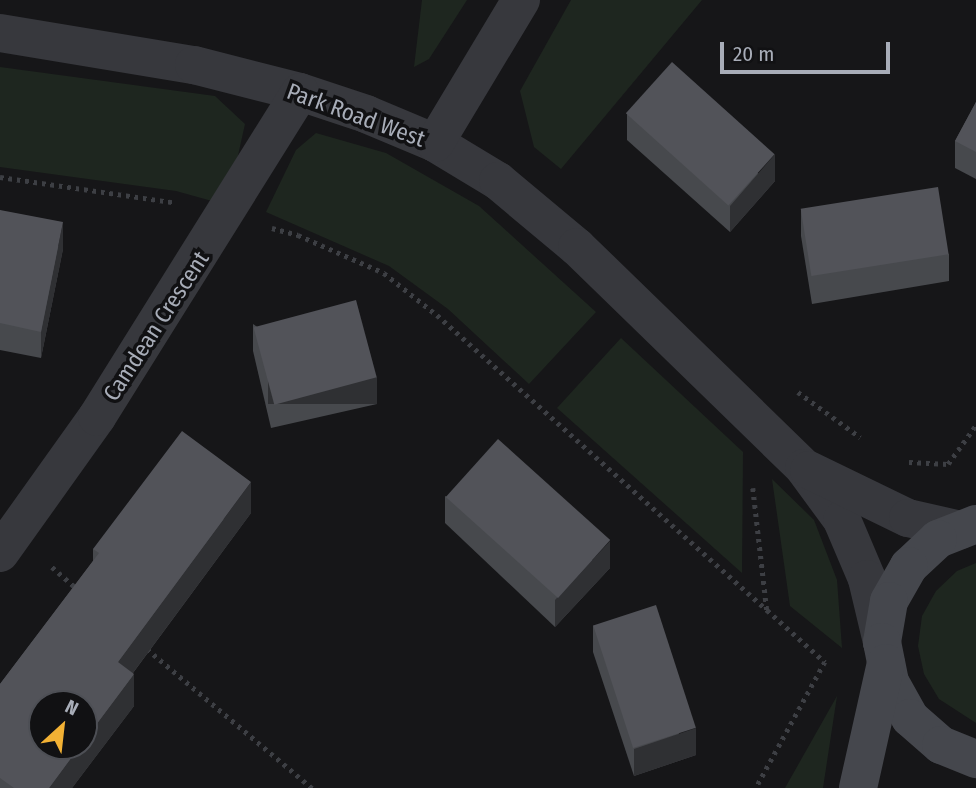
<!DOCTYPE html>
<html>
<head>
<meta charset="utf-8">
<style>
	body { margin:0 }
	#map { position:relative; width:976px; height:788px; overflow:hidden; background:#161618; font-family:"Fira Sans Condensed",sans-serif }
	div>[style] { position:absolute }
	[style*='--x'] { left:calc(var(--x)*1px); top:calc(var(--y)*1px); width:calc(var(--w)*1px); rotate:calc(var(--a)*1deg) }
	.green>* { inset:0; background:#1e261f }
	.path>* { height:4.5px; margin-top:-2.25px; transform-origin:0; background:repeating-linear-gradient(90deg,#3d3f44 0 3.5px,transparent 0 8.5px) }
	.minor>* { height:38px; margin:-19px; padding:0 19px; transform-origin:19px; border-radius:19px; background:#37383d }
	.secondary>* { height:38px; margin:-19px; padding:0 19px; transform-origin:19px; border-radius:19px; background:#45474d }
	.wall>* { inset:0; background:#47494d }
	.shaded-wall>* { inset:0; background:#2f3033; transform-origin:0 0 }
	.building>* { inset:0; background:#525359; transform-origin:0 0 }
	span { translate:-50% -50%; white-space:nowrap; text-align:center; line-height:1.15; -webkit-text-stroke:7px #111113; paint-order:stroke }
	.street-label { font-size:23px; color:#a8adb8 }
	.north { position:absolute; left:28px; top:690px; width:70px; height:70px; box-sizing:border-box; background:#111113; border:2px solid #4d4f55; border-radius:50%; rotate:27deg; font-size:19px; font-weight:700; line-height:28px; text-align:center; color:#a8adb8 }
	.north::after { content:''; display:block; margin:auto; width:24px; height:32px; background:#f2b134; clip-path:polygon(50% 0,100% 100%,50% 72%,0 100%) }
	.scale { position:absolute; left:720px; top:42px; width:170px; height:32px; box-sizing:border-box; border:4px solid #a8adb8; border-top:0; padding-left:9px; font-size:21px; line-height:24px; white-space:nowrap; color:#a8adb8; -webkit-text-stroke:5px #111113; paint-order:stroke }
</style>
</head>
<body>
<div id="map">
	<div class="green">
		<div style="clip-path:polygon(422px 0,467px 0,429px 59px,414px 67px)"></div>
		<div style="clip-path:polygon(571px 0,702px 0,561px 169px,534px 147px,520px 91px)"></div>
		<div style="clip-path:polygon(0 67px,215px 96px,245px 124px,237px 160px,212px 201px,176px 191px,0 167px)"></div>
		<div style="clip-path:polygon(316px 133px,386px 153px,479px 206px,596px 312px,529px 384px,448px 309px,389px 266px,266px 212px,296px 150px)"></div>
		<div style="clip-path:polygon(621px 338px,743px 452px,742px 573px,557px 408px)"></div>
		<div style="clip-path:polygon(772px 479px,814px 520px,837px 580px,842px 648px,790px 606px)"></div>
		<div style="clip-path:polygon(976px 563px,976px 723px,939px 699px,924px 674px,918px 646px,922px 616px,936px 591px,957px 571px)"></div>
		<div style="clip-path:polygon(837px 696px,823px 788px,785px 788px)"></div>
	</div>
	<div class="path">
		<div style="--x:0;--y:177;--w:174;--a:8.3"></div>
		<div style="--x:272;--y:228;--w:27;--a:15"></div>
		<div style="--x:298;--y:235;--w:94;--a:23.8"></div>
		<div style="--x:384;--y:273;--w:68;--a:38.4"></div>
		<div style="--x:437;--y:315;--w:443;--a:41.8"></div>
		<div style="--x:798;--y:392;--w:77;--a:36"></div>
		<div style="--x:909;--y:462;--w:39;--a:3"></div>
		<div style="--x:948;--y:464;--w:48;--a:-54.3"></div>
		<div style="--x:753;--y:488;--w:123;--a:83.5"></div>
		<div style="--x:767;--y:610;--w:78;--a:41.9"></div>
		<div style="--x:825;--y:662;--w:144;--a:118.7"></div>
		<div style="--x:52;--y:567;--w:33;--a:41"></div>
		<div style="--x:147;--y:649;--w:216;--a:40.1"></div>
	</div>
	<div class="minor">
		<div style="--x:0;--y:33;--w:197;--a:9.4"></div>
		<div style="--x:194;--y:65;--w:109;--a:14.3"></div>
		<div style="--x:300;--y:92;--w:70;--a:18.4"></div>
		<div style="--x:366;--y:114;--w:75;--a:22.8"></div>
		<div style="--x:435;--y:143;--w:74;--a:31.1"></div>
		<div style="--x:498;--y:181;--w:103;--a:39.9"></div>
		<div style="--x:577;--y:247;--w:317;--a:44.2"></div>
		<div style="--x:804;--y:468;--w:64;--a:53.8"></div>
		<div style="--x:842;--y:520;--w:64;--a:67"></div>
		<div style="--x:867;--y:579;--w:65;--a:76.6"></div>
		<div style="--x:435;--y:143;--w:167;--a:-59"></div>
		<div style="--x:809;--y:470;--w:110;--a:25.9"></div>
		<div style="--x:908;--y:518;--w:54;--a:12.8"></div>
		<div style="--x:0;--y:553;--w:167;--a:-54.5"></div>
		<div style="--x:97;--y:417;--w:383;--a:-58"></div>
	</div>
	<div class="secondary">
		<div style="--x:976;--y:524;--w:41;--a:158.5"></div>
		<div style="--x:938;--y:539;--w:40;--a:137"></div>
		<div style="--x:909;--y:566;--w:40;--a:119.7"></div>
		<div style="--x:889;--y:601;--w:42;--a:99.7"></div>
		<div style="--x:882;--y:642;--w:41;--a:78.7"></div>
		<div style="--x:890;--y:682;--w:41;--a:60.9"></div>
		<div style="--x:910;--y:718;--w:41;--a:41.1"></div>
		<div style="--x:941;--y:745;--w:38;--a:22"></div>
		<div style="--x:858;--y:788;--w:128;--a:-77.4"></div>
	</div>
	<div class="wall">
		<div style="clip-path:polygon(976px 102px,976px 179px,955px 168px,955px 141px)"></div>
		<div style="clip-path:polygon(627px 114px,775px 181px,730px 232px,627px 140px)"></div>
		<div style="clip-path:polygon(801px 209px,949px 254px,949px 281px,812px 304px,801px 236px)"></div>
		<div style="clip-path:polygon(0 210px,63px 249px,41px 358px,0 350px)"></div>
		<div style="clip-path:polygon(253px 324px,377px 404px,271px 428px,253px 351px)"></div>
		<div style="clip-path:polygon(445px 496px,610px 568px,555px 627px,445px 523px)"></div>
		<div style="clip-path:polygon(251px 513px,133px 673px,134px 706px,72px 788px,0 788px,0 684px,93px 561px,93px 549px)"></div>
		<div style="clip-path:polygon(593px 625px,696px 755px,634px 776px,593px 652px)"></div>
	</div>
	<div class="shaded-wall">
		<div style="clip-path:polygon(775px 154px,775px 181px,730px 232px,730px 206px)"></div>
		<div style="clip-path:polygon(63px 222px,63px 249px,41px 358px,41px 332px)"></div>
		<div style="left:377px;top:377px;width:27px;height:109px;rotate:90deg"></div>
		<div style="clip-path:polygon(251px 482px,251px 513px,118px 693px,118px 662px)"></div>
		<div style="clip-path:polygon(610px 541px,610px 568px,555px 627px,555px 600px)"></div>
		<div style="clip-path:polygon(134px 674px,134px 706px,72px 788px,49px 788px,80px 746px,84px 746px,84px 741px)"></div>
		<div style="clip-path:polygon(696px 728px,696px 755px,634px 776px,634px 749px)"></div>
	</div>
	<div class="building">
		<div style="left:672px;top:62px;width:138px;height:69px;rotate:42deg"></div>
		<div style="clip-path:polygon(976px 102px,976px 152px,955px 141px)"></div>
		<div style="left:938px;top:187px;width:68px;height:139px;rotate:81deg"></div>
		<div style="clip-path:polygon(0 210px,63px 222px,41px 332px,0 323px)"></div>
		<div style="left:356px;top:300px;width:80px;height:106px;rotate:75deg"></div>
		<div style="clip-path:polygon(182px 431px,251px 482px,118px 662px,134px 674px,84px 741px,84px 704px,42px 704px,42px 746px,80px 746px,49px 788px,14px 788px,0 778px,0 684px,99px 553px,93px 549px)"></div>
		<div style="left:498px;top:439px;width:151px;height:78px;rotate:42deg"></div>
		<div style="left:656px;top:605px;width:129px;height:66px;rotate:72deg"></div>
	</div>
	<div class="street-label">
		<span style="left:356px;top:115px;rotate:20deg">Park Road West</span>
		<span style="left:156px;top:326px;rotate:-57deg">Camdean Crescent</span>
	</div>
	<div class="north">N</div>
	<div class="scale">20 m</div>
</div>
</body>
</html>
